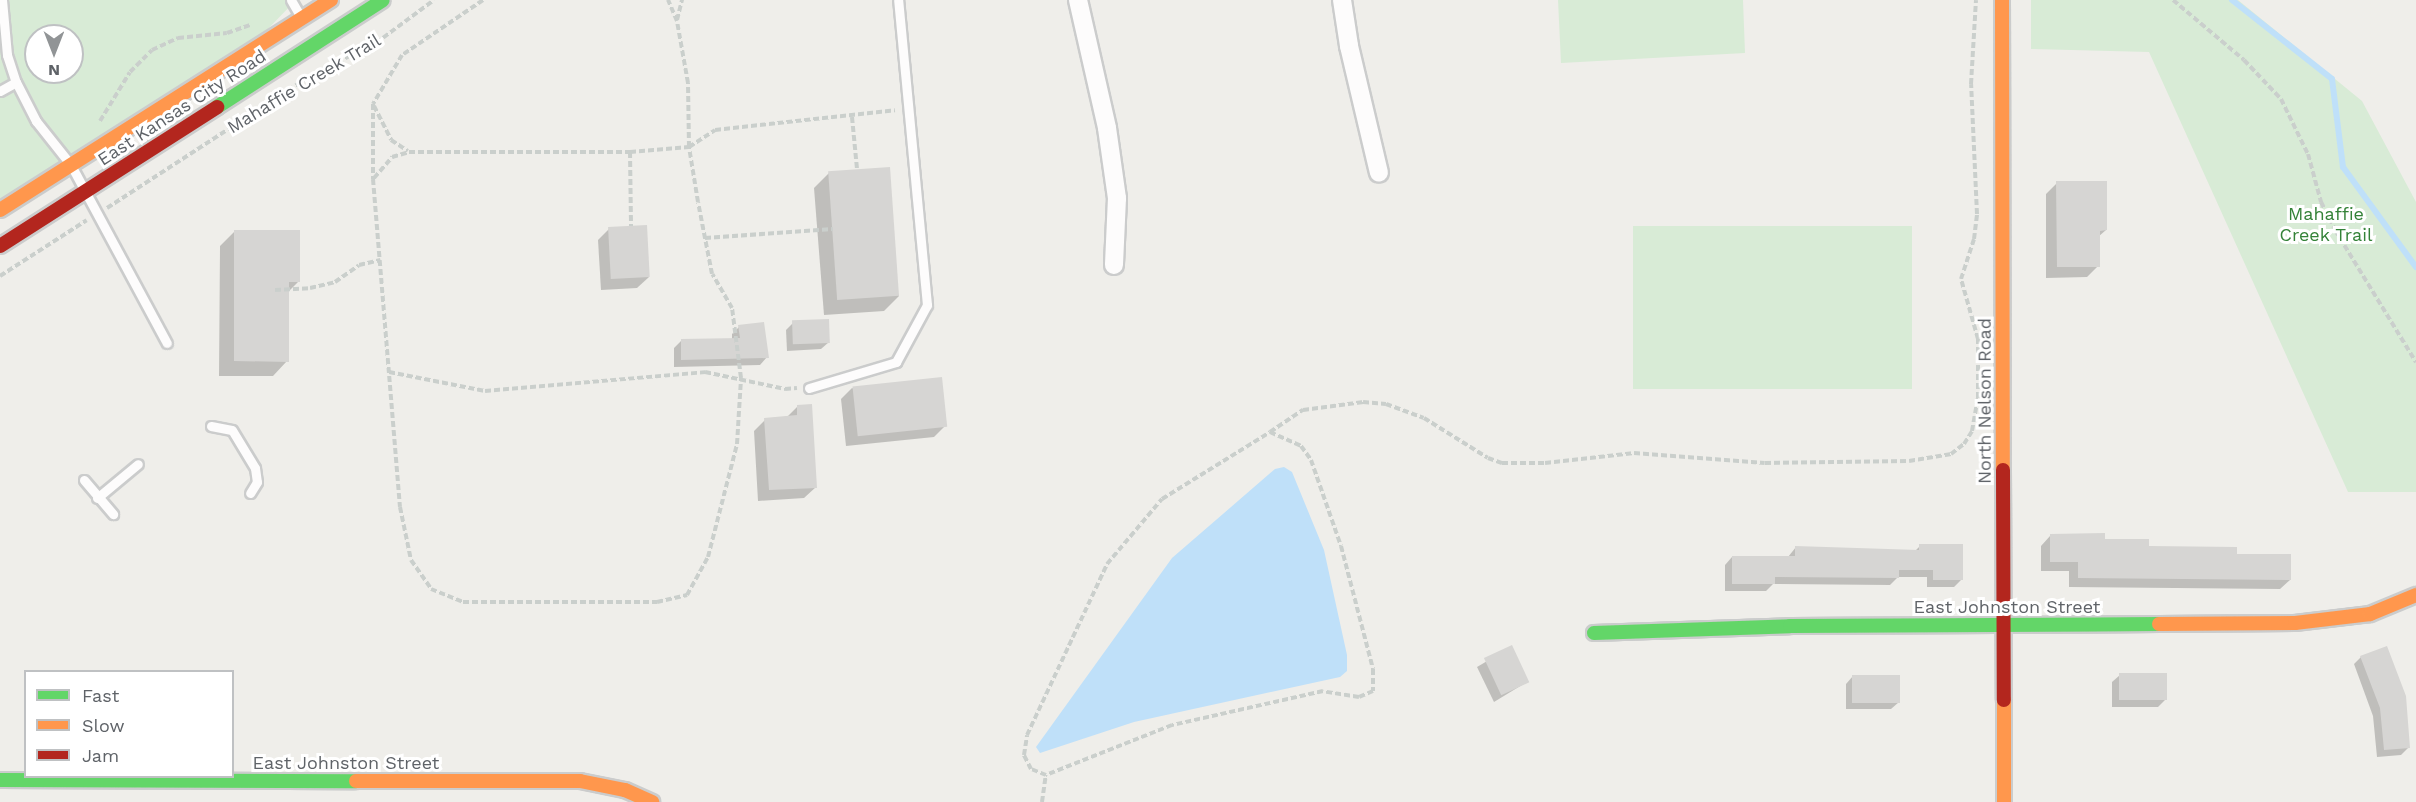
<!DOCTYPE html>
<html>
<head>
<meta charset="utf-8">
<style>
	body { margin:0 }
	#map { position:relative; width:2416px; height:802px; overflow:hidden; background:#efeeea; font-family:"Work Sans",sans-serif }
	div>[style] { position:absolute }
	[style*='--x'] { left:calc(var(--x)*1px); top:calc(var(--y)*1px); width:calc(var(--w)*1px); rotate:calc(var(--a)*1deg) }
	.green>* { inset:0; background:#d8ebd6; transform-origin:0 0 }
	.water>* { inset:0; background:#bfe0f9 }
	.shadow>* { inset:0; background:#0003 }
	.stream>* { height:6px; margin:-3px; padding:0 3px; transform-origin:3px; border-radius:3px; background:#bfe0f9 }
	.building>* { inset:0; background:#d6d5d3; transform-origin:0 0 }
	.path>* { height:4px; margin-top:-2px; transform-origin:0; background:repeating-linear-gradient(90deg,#cacfcc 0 6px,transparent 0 9px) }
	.roads { filter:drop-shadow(2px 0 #cbcccc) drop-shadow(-2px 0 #cbcccc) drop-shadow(0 2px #cbcccc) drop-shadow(0 -2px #cbcccc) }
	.lane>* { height:9px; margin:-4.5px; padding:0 4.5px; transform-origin:4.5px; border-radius:4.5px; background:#fdfcfc }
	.street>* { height:18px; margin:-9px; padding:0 9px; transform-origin:9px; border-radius:9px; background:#fdfcfc }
	.fast>* { height:14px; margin:-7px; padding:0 7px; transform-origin:7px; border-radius:7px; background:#63d668 }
	.slow>* { height:14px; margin:-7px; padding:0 7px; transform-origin:7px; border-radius:7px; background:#ff974d }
	.jam>* { height:14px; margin:-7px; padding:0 7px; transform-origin:7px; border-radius:7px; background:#b3261e }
	span { translate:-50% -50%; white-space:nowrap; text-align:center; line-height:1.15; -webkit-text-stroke:6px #fff; paint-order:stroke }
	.street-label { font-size:18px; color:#5f6368 }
	.park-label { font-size:18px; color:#348238 }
	.legend { position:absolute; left:24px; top:670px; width:210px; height:108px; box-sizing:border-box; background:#fff; border:2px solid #bfc1c3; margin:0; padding:8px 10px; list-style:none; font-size:18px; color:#5f6368 }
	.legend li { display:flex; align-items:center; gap:12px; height:30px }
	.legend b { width:30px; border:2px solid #bfc1c3 }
	.north { position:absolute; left:24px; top:24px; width:60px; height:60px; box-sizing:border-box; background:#fff; border:2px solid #bfc1c3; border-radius:50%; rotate:180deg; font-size:16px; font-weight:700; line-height:24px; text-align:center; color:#5f6368 }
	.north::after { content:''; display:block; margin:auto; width:21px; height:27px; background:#919496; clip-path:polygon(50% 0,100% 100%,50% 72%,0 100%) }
</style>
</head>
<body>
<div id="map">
	<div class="green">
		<div style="clip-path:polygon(evenodd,0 0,296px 0,262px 35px,0 201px,0 0,36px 36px,72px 36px,72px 72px,36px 72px,36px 36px)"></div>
		<div style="clip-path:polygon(1558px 0,1743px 0,1745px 53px,1561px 63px)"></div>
		<div style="clip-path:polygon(2031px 0,2238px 0,2362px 101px,2416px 202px,2416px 492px,2348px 492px,2149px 52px,2031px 49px)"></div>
		<div style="left:1633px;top:226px;width:279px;height:163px"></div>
	</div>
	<div class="water">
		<div style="clip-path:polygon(1284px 467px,1292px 472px,1324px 550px,1347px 655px,1347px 671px,1340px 677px,1134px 722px,1040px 753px,1036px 747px,1172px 558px,1275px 469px)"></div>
	</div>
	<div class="shadow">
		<div style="clip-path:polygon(829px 173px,899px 296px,884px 311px,824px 315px,814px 188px)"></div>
		<div style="clip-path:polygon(2057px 183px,2106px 230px,2098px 237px,2098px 266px,2087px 277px,2046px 278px,2046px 194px)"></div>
		<div style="clip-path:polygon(609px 229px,649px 277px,637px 288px,601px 290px,598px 240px)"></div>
		<div style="clip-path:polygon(235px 231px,298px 282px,288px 292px,287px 361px,273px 376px,219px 376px,220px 246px)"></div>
		<div style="clip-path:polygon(793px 323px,829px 342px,821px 349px,787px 351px,786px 330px)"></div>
		<div style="clip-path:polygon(739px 327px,767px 357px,760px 365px,674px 367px,674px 348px,681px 341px,732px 340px,732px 334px)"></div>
		<div style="clip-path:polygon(852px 388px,945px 426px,934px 437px,846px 446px,841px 399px)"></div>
		<div style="clip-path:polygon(797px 407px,816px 487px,804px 498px,758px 501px,754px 431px,765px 420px,786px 418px)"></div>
		<div style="clip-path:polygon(2050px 536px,2235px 555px,2290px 580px,2280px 589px,2069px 587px,2069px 571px,2041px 571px,2041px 546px)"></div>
		<div style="clip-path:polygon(1920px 546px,1961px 580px,1954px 587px,1927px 587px,1927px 577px,1898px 577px,1890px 585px,1773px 584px,1766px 591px,1725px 591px,1725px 565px,1732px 557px,1788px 557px,1796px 547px,1914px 552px)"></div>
		<div style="clip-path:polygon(1511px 647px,1527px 682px,1494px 702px,1477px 667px)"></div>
		<div style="clip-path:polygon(2361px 657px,2409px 747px,2401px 755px,2377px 757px,2373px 716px,2354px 664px)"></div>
		<div style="clip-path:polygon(2120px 675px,2166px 699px,2158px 707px,2112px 707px,2112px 682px)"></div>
		<div style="clip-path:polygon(1853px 676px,1899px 702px,1891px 709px,1846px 709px,1846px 684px)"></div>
	</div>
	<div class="stream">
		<div style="--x:2232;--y:0;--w:127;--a:38.3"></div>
		<div style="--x:2332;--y:79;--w:89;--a:82.9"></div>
		<div style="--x:2343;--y:167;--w:124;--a:53.9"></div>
	</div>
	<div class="building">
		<div style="left:890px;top:167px;width:129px;height:62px;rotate:86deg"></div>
		<div style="clip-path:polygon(2056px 181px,2107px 181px,2107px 230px,2100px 231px,2100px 267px,2057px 267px)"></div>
		<div style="left:647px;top:225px;width:52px;height:39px;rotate:87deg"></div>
		<div style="clip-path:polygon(234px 230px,300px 230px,300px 282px,289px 282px,289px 362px,234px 361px)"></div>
		<div style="left:829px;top:319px;width:24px;height:37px;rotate:88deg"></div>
		<div style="clip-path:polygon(764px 322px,769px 358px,681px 360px,681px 339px,740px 338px,738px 325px)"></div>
		<div style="left:942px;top:377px;width:50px;height:90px;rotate:84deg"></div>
		<div style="clip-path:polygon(812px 404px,817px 488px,769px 490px,764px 418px,797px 415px,797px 405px)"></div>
		<div style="clip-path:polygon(2105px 533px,2105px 539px,2149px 539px,2149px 546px,2237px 547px,2237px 554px,2291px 554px,2291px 580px,2078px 578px,2078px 562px,2050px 562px,2050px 534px)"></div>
		<div style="clip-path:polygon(1919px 544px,1963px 544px,1963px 580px,1933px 580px,1933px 570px,1899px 570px,1899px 578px,1775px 577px,1775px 584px,1732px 584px,1732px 556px,1795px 556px,1795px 546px,1919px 550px)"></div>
		<div style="left:1512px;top:645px;width:41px;height:31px;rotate:65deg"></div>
		<div style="clip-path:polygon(2387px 646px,2406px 696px,2410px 748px,2384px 750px,2380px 708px,2360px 656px)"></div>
		<div style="left:2119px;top:673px;width:48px;height:27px"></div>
		<div style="left:1852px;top:675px;width:48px;height:28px"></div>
	</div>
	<div class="path">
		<div style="--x:483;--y:0;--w:98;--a:145.8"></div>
		<div style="--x:402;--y:55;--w:57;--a:120.6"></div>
		<div style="--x:373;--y:104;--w:75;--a:90"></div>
		<div style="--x:373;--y:179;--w:329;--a:85.3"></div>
		<div style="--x:400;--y:507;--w:54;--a:78.3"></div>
		<div style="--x:411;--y:560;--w:35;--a:55"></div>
		<div style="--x:431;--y:589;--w:35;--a:22"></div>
		<div style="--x:463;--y:602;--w:194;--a:0"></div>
		<div style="--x:657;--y:602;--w:31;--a:-13"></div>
		<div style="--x:687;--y:595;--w:43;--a:-61.1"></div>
		<div style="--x:708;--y:557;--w:117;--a:-75.6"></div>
		<div style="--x:737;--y:444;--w:66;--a:-86.5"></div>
		<div style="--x:741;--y:378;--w:71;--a:-97.3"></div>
		<div style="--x:732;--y:308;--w:39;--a:-120"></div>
		<div style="--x:712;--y:274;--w:73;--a:-101"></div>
		<div style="--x:698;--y:202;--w:56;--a:-99.3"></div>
		<div style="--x:689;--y:147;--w:64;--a:-90.9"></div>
		<div style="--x:688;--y:83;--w:63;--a:-100.1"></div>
		<div style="--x:677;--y:21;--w:23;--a:-113"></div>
		<div style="--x:2173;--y:0;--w:93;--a:40.2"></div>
		<div style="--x:2244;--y:60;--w:54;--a:46.5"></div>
		<div style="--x:2281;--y:99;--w:61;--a:63.9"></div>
		<div style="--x:2308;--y:154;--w:50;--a:74.8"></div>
		<div style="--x:2321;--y:202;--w:31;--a:63"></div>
		<div style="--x:2335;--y:230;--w:155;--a:58.5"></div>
		<div style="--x:677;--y:20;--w:21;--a:-76"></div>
		<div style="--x:374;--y:106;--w:38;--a:63"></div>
		<div style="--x:391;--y:140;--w:20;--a:33"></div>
		<div style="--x:852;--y:117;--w:52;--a:84.5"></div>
		<div style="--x:100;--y:121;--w:57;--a:-58.5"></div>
		<div style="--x:130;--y:72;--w:31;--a:-45"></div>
		<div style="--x:152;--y:50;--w:29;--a:-25"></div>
		<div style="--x:178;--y:38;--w:49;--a:-5.8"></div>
		<div style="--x:227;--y:33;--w:24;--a:-19"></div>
		<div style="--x:630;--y:152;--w:74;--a:89.2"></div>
		<div style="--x:374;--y:178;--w:28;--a:-49"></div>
		<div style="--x:392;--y:157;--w:18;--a:-16"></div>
		<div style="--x:409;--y:152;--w:221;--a:0"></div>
		<div style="--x:630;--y:152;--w:59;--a:-4.8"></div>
		<div style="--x:689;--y:147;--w:31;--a:-33"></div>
		<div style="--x:715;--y:130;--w:181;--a:-6.3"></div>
		<div style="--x:107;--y:208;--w:246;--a:-33"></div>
		<div style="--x:313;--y:74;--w:70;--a:-26.2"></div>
		<div style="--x:376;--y:43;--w:72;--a:-36.6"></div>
		<div style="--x:705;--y:238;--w:128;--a:-4"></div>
		<div style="--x:0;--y:276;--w:103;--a:-32.8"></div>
		<div style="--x:275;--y:290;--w:35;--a:-3"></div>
		<div style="--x:310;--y:288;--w:26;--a:-13"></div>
		<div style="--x:335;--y:282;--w:29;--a:-35"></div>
		<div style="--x:359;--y:265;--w:22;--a:-13"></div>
		<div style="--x:389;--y:372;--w:98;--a:11.2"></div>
		<div style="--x:485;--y:391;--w:221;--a:-4.9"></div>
		<div style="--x:705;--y:372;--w:82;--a:12"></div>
		<div style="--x:785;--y:389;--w:12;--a:-5"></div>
		<div style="--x:1270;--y:432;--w:40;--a:-34"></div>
		<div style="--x:1303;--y:410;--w:61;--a:-7.6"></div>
		<div style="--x:1363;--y:402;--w:23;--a:5"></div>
		<div style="--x:1386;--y:404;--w:40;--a:20.2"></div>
		<div style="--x:1424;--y:418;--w:75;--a:32"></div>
		<div style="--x:1488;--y:458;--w:15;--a:20"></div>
		<div style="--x:1502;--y:463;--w:43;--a:0"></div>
		<div style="--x:1545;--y:463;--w:90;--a:-6.4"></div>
		<div style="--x:1634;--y:453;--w:131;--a:4.4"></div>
		<div style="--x:1765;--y:463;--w:144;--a:-0.8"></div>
		<div style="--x:1909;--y:461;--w:43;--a:-9.5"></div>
		<div style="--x:1951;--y:454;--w:16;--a:-38"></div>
		<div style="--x:1964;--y:444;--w:15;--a:-58"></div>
		<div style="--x:1972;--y:431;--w:34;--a:-80"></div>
		<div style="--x:1978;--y:398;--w:59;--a:-90"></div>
		<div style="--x:1978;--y:339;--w:62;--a:-105.8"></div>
		<div style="--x:1961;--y:279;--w:42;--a:-72"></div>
		<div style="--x:1974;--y:239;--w:25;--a:-83"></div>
		<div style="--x:1977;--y:214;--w:130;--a:-92.6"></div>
		<div style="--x:1971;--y:84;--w:84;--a:-86.6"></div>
		<div style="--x:1270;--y:432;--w:34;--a:24"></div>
		<div style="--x:1301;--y:446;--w:17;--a:54"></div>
		<div style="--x:1311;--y:460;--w:91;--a:70.8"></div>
		<div style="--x:1341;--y:546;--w:127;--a:75.4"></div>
		<div style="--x:1373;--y:669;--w:22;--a:90"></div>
		<div style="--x:1373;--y:691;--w:15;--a:157"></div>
		<div style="--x:1359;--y:697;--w:36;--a:-171"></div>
		<div style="--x:1323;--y:691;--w:155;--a:167.3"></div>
		<div style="--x:1172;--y:725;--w:136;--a:158.4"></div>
		<div style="--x:1046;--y:775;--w:16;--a:-158"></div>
		<div style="--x:1031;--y:769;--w:16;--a:-117"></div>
		<div style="--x:1024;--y:755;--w:20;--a:-81"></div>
		<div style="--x:1027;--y:735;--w:189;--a:-64.9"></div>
		<div style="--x:1107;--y:564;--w:85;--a:-49.8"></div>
		<div style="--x:1162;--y:499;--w:127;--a:-31.8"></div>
		<div style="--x:1042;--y:802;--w:27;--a:-82"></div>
	</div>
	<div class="roads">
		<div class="lane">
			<div style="--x:2;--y:0;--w:55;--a:84.8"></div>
			<div style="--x:7;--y:55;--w:28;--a:72"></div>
			<div style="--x:16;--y:82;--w:44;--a:62.9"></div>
			<div style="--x:36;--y:121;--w:56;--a:51.5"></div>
			<div style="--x:71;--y:165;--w:202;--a:61.7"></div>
			<div style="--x:291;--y:0;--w:20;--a:60"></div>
			<div style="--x:0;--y:91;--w:18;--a:-29"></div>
			<div style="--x:809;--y:388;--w:91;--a:-16.6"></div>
			<div style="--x:896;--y:362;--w:65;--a:-61.5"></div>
			<div style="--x:927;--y:305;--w:306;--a:-95.4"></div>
			<div style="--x:211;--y:426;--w:21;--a:11"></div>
			<div style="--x:232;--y:430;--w:44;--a:58.8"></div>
			<div style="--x:255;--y:468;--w:14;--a:82"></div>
			<div style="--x:257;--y:482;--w:13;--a:122"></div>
			<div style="--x:84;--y:480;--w:45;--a:49.5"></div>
			<div style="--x:97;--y:498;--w:53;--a:-39.7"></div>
		</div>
		<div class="street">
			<div style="--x:1078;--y:0;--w:131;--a:77.2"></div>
			<div style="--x:1107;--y:128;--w:71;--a:81.9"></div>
			<div style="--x:1117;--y:198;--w:67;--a:92.6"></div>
			<div style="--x:1342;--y:0;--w:47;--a:81.3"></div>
			<div style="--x:1349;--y:46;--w:130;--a:76.7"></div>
		</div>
		<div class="fast">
			<div style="--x:217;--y:107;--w:197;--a:-32.8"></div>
			<div style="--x:1594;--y:633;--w:196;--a:-2"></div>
			<div style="--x:1790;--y:626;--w:369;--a:-0.3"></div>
			<div style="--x:0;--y:780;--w:356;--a:0.2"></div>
		</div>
		<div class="slow">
			<div style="--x:2002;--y:0;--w:470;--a:89.9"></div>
			<div style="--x:0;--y:210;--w:392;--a:-32.4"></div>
			<div style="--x:2159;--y:624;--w:136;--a:-0.4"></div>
			<div style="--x:2295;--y:623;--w:76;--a:-6.8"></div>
			<div style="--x:2370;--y:614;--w:50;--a:-22.4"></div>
			<div style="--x:2004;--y:700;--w:102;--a:90"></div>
			<div style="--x:356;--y:781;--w:224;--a:0"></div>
			<div style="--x:580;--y:781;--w:46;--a:11.3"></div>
			<div style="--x:625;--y:790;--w:30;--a:24"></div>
		</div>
		<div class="jam">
			<div style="--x:0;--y:246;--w:258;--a:-32.6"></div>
			<div style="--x:2003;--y:470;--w:230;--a:89.8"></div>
		</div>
	</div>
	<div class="street-label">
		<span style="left:304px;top:84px;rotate:-31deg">Mahaffie Creek Trail</span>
		<span style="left:182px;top:108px;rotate:-33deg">East Kansas City Road</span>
		<span style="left:1985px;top:401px;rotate:-90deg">North Nelson Road</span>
		<span style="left:2007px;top:607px">East Johnston Street</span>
		<span style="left:346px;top:763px">East Johnston Street</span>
	</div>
	<div class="park-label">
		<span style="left:2326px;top:225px">Mahaffie<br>Creek Trail</span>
	</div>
	<ul class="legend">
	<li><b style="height:8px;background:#63d668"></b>Fast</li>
	<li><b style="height:8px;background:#ff974d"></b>Slow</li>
	<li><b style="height:8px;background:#b3261e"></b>Jam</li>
	</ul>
	<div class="north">N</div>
</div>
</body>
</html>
